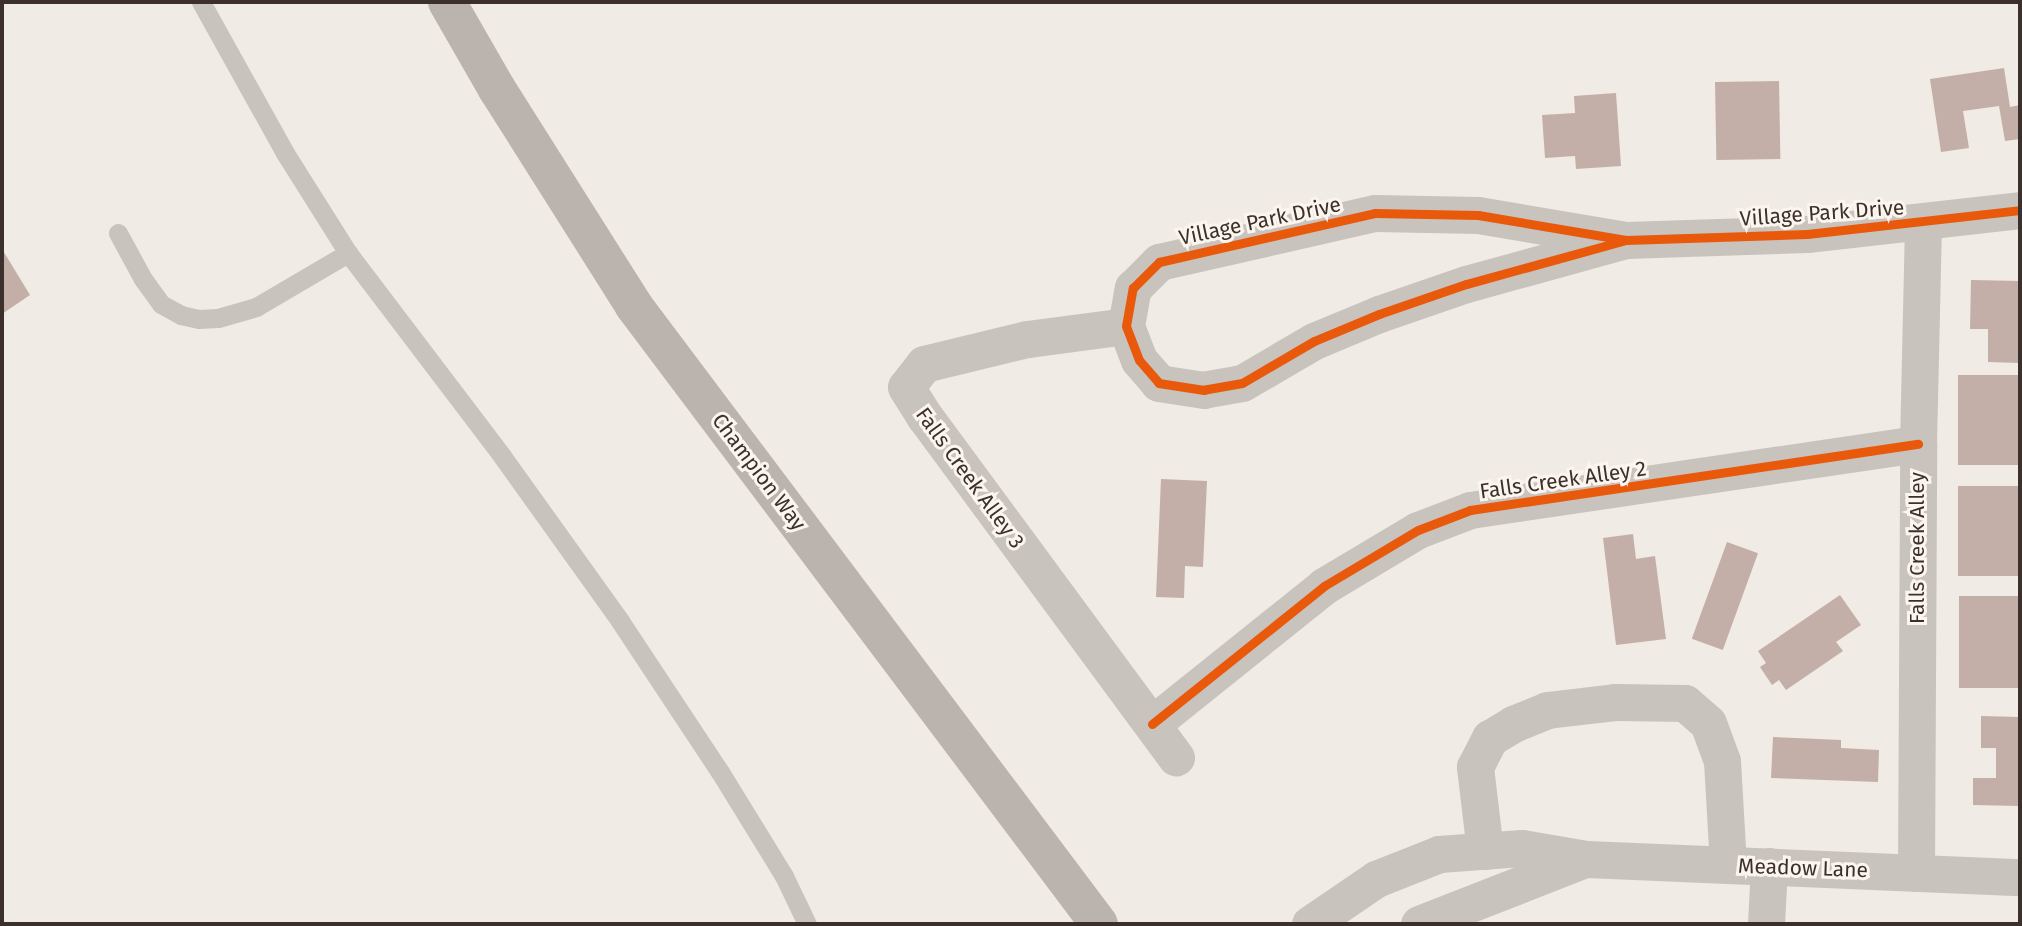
<!DOCTYPE html>
<html>
<head>
<meta charset="utf-8">
<style>
	body { margin:0 }
	#map { position:relative; width:2022px; height:926px; overflow:hidden; background:#f0ebe5; font-family:"Fira Sans",sans-serif }
	div>[style] { position:absolute }
	[style*='--x'] { left:calc(var(--x)*1px); top:calc(var(--y)*1px); width:calc(var(--w)*1px); rotate:calc(var(--a)*1deg) }
	.building>* { inset:0; background:#c3afa7; transform-origin:0 0 }
	.service>* { height:19px; margin:-9.5px; padding:0 9.5px; transform-origin:9.5px; border-radius:9.5px; background:#c9c3be }
	.minor>* { height:37px; margin:-18.5px; padding:0 18.5px; transform-origin:18.5px; border-radius:18.5px; background:#c9c3be }
	.secondary>* { height:38px; margin:-19px; padding:0 19px; transform-origin:19px; border-radius:19px; background:#bab3ae }
	.cycleway>* { height:9px; margin:-4.5px; padding:0 4.5px; transform-origin:4.5px; border-radius:4.5px; background:#e8590c }
	span { translate:-50% -50%; white-space:nowrap; text-align:center; line-height:1.15; -webkit-text-stroke:6px #fbf5ee; paint-order:stroke }
	.street-label { font-size:21px; color:#3b302b }
	.frame { position:absolute; inset:0; border:4px solid #3b302b; pointer-events:none }
</style>
</head>
<body>
<div id="map">
	<div class="building">
		<div style="clip-path:polygon(2004px 68px,2010px 107px,2020px 105px,2020px 139px,2005px 141px,1999px 106px,1963px 111px,1969px 148px,1941px 152px,1930px 79px)"></div>
		<div style="left:1779px;top:81px;width:78px;height:64px;rotate:89deg"></div>
		<div style="clip-path:polygon(1616px 93px,1621px 166px,1576px 169px,1575px 156px,1545px 158px,1542px 115px,1575px 113px,1574px 96px)"></div>
		<div style="clip-path:polygon(2px 249px,30px 295px,2px 314px)"></div>
		<div style="clip-path:polygon(1971px 280px,2020px 281px,2020px 363px,1988px 362px,1988px 329px,1970px 329px)"></div>
		<div style="left:2020px;top:375px;width:90px;height:62px;rotate:90deg"></div>
		<div style="clip-path:polygon(1161px 479px,1207px 481px,1203px 567px,1185px 566px,1184px 598px,1156px 597px)"></div>
		<div style="left:2020px;top:486px;width:90px;height:62px;rotate:90deg"></div>
		<div style="clip-path:polygon(1633px 534px,1636px 559px,1655px 556px,1666px 639px,1616px 645px,1603px 538px)"></div>
		<div style="left:1727px;top:542px;width:33px;height:103px;rotate:20deg"></div>
		<div style="clip-path:polygon(1840px 595px,1861px 625px,1836px 642px,1843px 651px,1786px 690px,1779px 680px,1772px 685px,1760px 667px,1766px 663px,1758px 651px)"></div>
		<div style="left:2020px;top:596px;width:92px;height:61px;rotate:90deg"></div>
		<div style="clip-path:polygon(1981px 716px,2020px 717px,2020px 806px,1973px 805px,1973px 778px,1996px 778px,1996px 748px,1981px 748px)"></div>
		<div style="clip-path:polygon(1773px 737px,1841px 740px,1841px 748px,1879px 750px,1878px 782px,1771px 778px)"></div>
	</div>
	<div class="service">
		<div style="--x:201;--y:2;--w:173;--a:60.9"></div>
		<div style="--x:285;--y:153;--w:118;--a:57.8"></div>
		<div style="--x:348;--y:253;--w:255;--a:52.8"></div>
		<div style="--x:502;--y:456;--w:203;--a:54.4"></div>
		<div style="--x:620;--y:621;--w:181;--a:56.5"></div>
		<div style="--x:720;--y:772;--w:122;--a:58.4"></div>
		<div style="--x:784;--y:876;--w:53;--a:64.4"></div>
		<div style="--x:118;--y:233;--w:52;--a:61.5"></div>
		<div style="--x:143;--y:279;--w:31;--a:54"></div>
		<div style="--x:161;--y:304;--w:23;--a:29"></div>
		<div style="--x:181;--y:315;--w:18;--a:13"></div>
		<div style="--x:199;--y:319;--w:19;--a:-3"></div>
		<div style="--x:218;--y:318;--w:40;--a:-16"></div>
		<div style="--x:256;--y:307;--w:107;--a:-30.4"></div>
	</div>
	<div class="minor">
		<div style="--x:1626;--y:240;--w:166;--a:164.6"></div>
		<div style="--x:1466;--y:284;--w:92;--a:161"></div>
		<div style="--x:1379;--y:314;--w:70;--a:157.4"></div>
		<div style="--x:1314;--y:341;--w:83;--a:149.7"></div>
		<div style="--x:1242;--y:383;--w:39;--a:170"></div>
		<div style="--x:1204;--y:390;--w:46;--a:-171.2"></div>
		<div style="--x:1159;--y:383;--w:30;--a:-131"></div>
		<div style="--x:1139;--y:360;--w:36;--a:-111"></div>
		<div style="--x:1126;--y:326;--w:39;--a:-80"></div>
		<div style="--x:1133;--y:288;--w:37;--a:-45"></div>
		<div style="--x:1159;--y:262;--w:221;--a:-12.8"></div>
		<div style="--x:1375;--y:213;--w:103;--a:1.1"></div>
		<div style="--x:1478;--y:215;--w:150;--a:9.6"></div>
		<div style="--x:1626;--y:240;--w:181;--a:-1.9"></div>
		<div style="--x:1807;--y:234;--w:214;--a:-6.4"></div>
		<div style="--x:1126;--y:326;--w:100;--a:172.5"></div>
		<div style="--x:1027;--y:339;--w:106;--a:166.4"></div>
		<div style="--x:924;--y:364;--w:29;--a:128"></div>
		<div style="--x:906;--y:387;--w:36;--a:58"></div>
		<div style="--x:925;--y:417;--w:423;--a:53.6"></div>
		<div style="--x:1152;--y:724;--w:221;--a:-38.7"></div>
		<div style="--x:1324;--y:586;--w:109;--a:-30.8"></div>
		<div style="--x:1418;--y:530;--w:56;--a:-21"></div>
		<div style="--x:1470;--y:510;--w:453;--a:-8.4"></div>
		<div style="--x:1485;--y:851;--w:85;--a:-96.8"></div>
		<div style="--x:1475;--y:767;--w:33;--a:-63"></div>
		<div style="--x:1490;--y:738;--w:27;--a:-31"></div>
		<div style="--x:1513;--y:724;--w:37;--a:-22"></div>
		<div style="--x:1547;--y:710;--w:68;--a:-6.7"></div>
		<div style="--x:1615;--y:702;--w:70;--a:0.8"></div>
		<div style="--x:1685;--y:703;--w:30;--a:41"></div>
		<div style="--x:1708;--y:723;--w:40;--a:69.8"></div>
		<div style="--x:1722;--y:761;--w:104;--a:86.7"></div>
		<div style="--x:1916;--y:873;--w:429;--a:-89.7"></div>
		<div style="--x:1918;--y:444;--w:221;--a:-88.7"></div>
		<div style="--x:1310;--y:924;--w:80;--a:-34.3"></div>
		<div style="--x:1376;--y:879;--w:68;--a:-21.6"></div>
		<div style="--x:1439;--y:854;--w:83;--a:-4.1"></div>
		<div style="--x:1522;--y:848;--w:65;--a:9.8"></div>
		<div style="--x:1586;--y:859;--w:434;--a:2.4"></div>
		<div style="--x:1419;--y:924;--w:178;--a:-21.4"></div>
		<div style="--x:1766;--y:924;--w:58;--a:-87"></div>
	</div>
	<div class="secondary">
		<div style="--x:447;--y:2;--w:100;--a:60.1"></div>
		<div style="--x:497;--y:89;--w:257;--a:57.7"></div>
		<div style="--x:634;--y:306;--w:773;--a:53.04"></div>
	</div>
	<div class="cycleway">
		<div style="--x:1626;--y:240;--w:166;--a:164.6"></div>
		<div style="--x:1466;--y:284;--w:92;--a:161"></div>
		<div style="--x:1379;--y:314;--w:70;--a:157.4"></div>
		<div style="--x:1314;--y:341;--w:83;--a:149.7"></div>
		<div style="--x:1242;--y:383;--w:39;--a:170"></div>
		<div style="--x:1204;--y:390;--w:46;--a:-171.2"></div>
		<div style="--x:1159;--y:383;--w:30;--a:-131"></div>
		<div style="--x:1139;--y:360;--w:36;--a:-111"></div>
		<div style="--x:1126;--y:326;--w:39;--a:-80"></div>
		<div style="--x:1133;--y:288;--w:37;--a:-45"></div>
		<div style="--x:1159;--y:262;--w:221;--a:-12.8"></div>
		<div style="--x:1375;--y:213;--w:103;--a:1.1"></div>
		<div style="--x:1478;--y:215;--w:150;--a:9.6"></div>
		<div style="--x:1626;--y:240;--w:181;--a:-1.9"></div>
		<div style="--x:1807;--y:234;--w:214;--a:-6.4"></div>
		<div style="--x:1152;--y:724;--w:221;--a:-38.7"></div>
		<div style="--x:1324;--y:586;--w:109;--a:-30.8"></div>
		<div style="--x:1418;--y:530;--w:56;--a:-21"></div>
		<div style="--x:1470;--y:510;--w:453;--a:-8.4"></div>
	</div>
	<div class="street-label">
		<span style="left:1822px;top:213px;rotate:-4deg">Village Park Drive</span>
		<span style="left:1260px;top:221px;rotate:-12deg">Village Park Drive</span>
		<span style="left:759px;top:472px;rotate:53deg">Champion Way</span>
		<span style="left:970px;top:478px;rotate:54deg">Falls Creek Alley 3</span>
		<span style="left:1563px;top:480px;rotate:-8deg">Falls Creek Alley 2</span>
		<span style="left:1917px;top:548px;rotate:-90deg">Falls Creek Alley</span>
		<span style="left:1803px;top:868px;rotate:2deg">Meadow Lane</span>
	</div>
	<div class="frame"></div>
</div>
</body>
</html>
